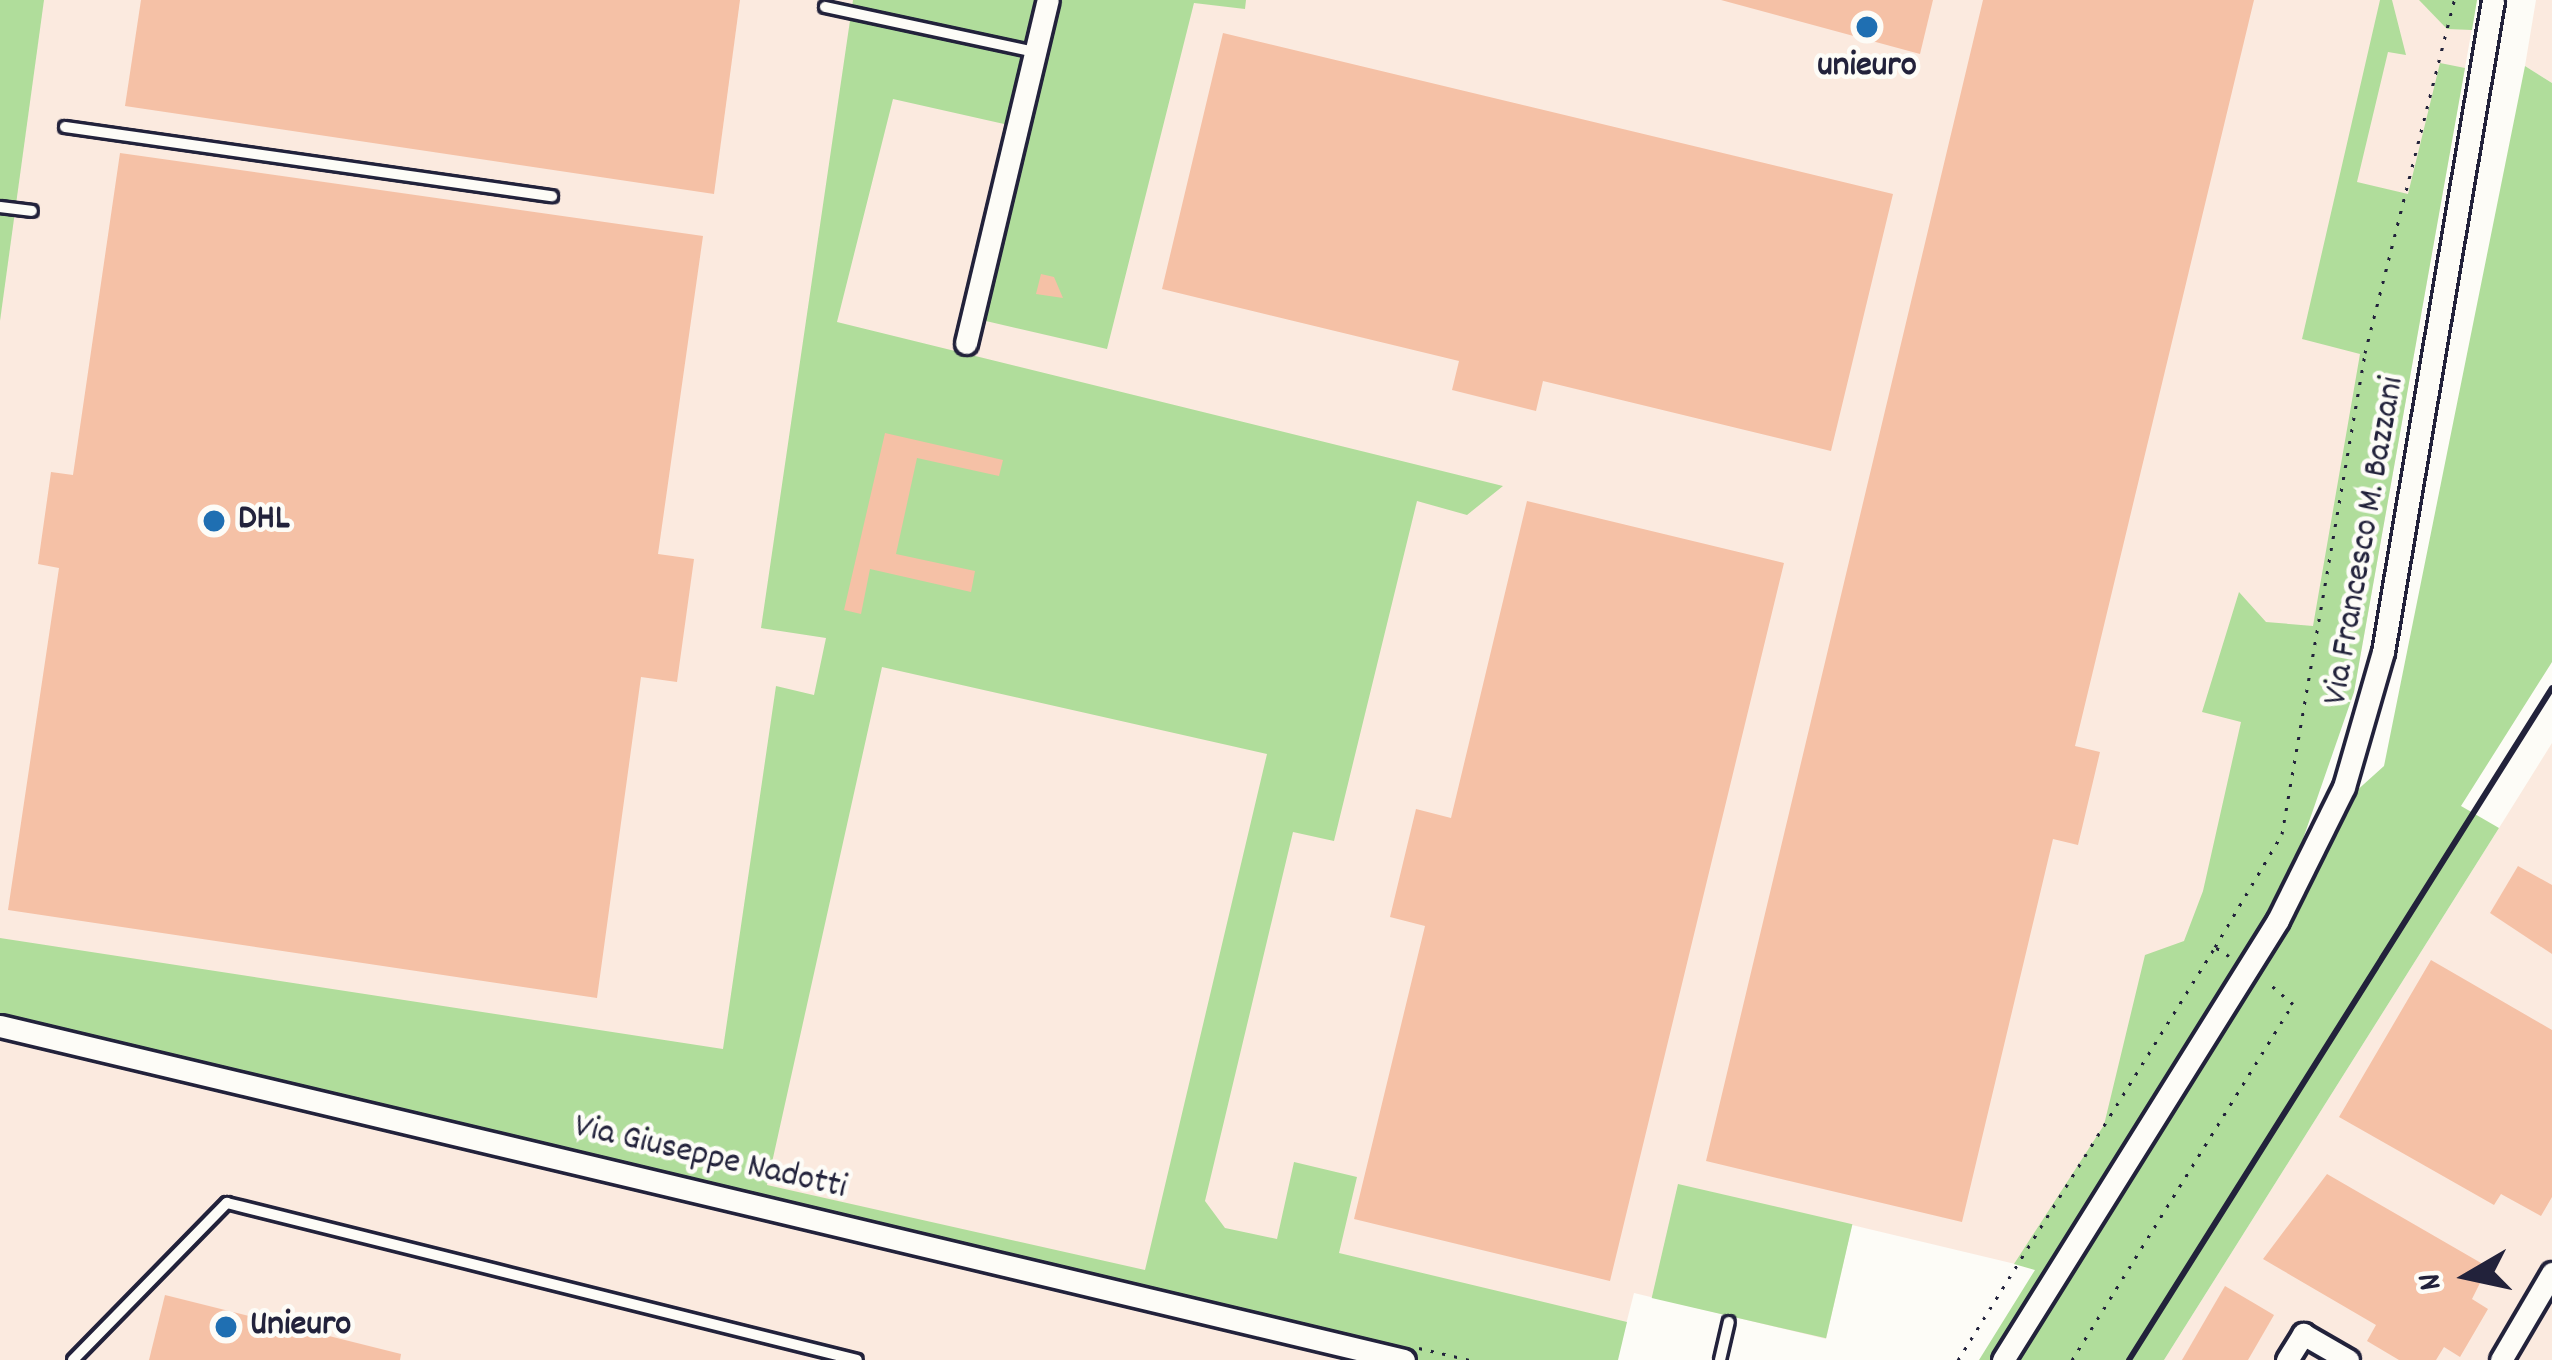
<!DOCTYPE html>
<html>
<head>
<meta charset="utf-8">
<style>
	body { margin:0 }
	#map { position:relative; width:2552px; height:1360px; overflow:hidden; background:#fdfcf7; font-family:Dekko,sans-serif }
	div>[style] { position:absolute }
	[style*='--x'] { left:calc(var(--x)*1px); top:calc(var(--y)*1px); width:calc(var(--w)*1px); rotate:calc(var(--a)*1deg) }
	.built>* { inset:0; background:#fbeadf }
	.green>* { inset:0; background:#b0dd9b; transform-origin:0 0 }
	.building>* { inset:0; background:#f5c1a6 }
	.path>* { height:3px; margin-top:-1.5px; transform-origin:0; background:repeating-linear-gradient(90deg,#22223b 0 3px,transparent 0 12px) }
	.roads { filter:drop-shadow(3px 0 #22223b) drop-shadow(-3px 0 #22223b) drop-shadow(0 3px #22223b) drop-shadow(0 -3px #22223b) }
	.service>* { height:10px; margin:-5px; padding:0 5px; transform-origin:5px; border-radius:5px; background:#fdfcf7 }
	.minor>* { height:21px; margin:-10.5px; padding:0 10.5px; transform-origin:10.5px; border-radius:10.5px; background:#fdfcf7 }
	.rail>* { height:6px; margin:-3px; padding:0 3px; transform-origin:3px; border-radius:3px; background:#22223b }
	.dots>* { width:33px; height:33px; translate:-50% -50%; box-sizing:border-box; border:6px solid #fdfcf7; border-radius:50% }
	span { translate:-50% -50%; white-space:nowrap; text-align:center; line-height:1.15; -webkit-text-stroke:9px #fdfcf7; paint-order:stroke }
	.poi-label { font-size:36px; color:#22223b; font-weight:700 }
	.left { translate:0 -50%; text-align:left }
	.street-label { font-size:36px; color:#22223b }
	.north { position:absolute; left:2408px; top:1216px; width:120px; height:120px; -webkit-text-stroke:9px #fdfcf7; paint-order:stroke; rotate:261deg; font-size:33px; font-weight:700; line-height:48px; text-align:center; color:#22223b }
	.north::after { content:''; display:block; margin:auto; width:42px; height:54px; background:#22223b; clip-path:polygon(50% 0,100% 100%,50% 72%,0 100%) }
</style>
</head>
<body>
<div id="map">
	<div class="built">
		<div style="clip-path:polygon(0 0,2477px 0,2354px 692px,2036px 1269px,1852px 1225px,1826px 1339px,1634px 1293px,1617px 1360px,0 1360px)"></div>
		<div style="clip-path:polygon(2536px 0,2552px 0,2552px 83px,2525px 66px)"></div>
		<div style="clip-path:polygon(2552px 743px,2552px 1360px,2164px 1360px,2499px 828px)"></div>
	</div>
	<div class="green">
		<div style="clip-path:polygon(0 0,44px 0,0 321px)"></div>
		<div style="clip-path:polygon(evenodd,853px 0,1246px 0,1245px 9px,1194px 3px,1107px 349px,973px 318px,1013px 126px,893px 99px,837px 322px,1503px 486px,1467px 515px,1417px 501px,1334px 841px,1293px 832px,1205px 1201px,1225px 1228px,1277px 1239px,1294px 1162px,1357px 1177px,1339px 1253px,1627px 1322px,1618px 1360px,1408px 1360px,0 1028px,0 938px,723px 1049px,776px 686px,814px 695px,826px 638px,761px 628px,853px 0,882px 667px,1267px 754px,1145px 1270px,767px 1185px,882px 667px)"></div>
		<div style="clip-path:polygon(2380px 0,2392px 0,2406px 55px,2388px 52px,2357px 182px,2408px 194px,2440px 63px,2465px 68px,2354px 692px,2303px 839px,2384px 766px,2525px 66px,2552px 83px,2552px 662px,2461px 806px,2499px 828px,2164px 1360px,1979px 1360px,2035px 1270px,2014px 1264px,2104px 1125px,2145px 955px,2184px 941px,2203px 891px,2241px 722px,2202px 712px,2239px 592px,2266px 622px,2313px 626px,2360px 354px,2302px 339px)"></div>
		<div style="clip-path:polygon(2419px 0,2477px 0,2472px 30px,2447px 29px)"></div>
		<div style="left:1678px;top:1184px;width:179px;height:117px;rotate:13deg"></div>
	</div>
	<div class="building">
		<div style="clip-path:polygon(141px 0,740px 0,714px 194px,125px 106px)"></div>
		<div style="clip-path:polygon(1721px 0,1933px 0,1920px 54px)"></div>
		<div style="clip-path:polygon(1983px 0,2254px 0,2075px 746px,2100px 752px,2078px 845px,2053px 839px,1962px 1222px,1706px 1161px)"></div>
		<div style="clip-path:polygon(1223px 33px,1893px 194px,1831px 451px,1543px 381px,1536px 411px,1452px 390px,1459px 361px,1162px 289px)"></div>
		<div style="clip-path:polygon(120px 153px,703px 236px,658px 554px,694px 559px,677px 682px,641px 677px,597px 998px,8px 910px,59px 568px,38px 564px,51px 472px,73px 475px)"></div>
		<div style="clip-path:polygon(1041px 274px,1054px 277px,1063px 298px,1036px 294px)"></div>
		<div style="clip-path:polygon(885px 433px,1003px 460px,999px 476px,917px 458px,896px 554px,975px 571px,971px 592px,870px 569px,861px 614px,844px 610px)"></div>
		<div style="clip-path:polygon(1527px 501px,1784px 563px,1610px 1281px,1354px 1219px,1425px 926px,1390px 917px,1416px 809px,1451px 818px)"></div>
		<div style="clip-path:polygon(2518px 866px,2552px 885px,2552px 954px,2490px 913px)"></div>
		<div style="clip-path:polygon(2431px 960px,2552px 1030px,2552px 1197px,2541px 1216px,2501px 1194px,2494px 1205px,2339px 1117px)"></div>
		<div style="clip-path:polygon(2327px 1174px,2488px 1267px,2472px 1299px,2488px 1309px,2460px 1357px,2444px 1347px,2436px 1360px,2399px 1360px,2367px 1341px,2376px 1325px,2263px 1259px)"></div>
		<div style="clip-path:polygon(2225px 1286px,2274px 1315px,2248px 1360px,2182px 1360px)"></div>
		<div style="clip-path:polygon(165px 1295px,401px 1354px,400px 1360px,149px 1360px)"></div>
	</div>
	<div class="path">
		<div style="--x:2229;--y:956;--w:17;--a:-147"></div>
		<div style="--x:2215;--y:947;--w:131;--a:-59.3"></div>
		<div style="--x:2282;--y:834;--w:488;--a:-80.2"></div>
		<div style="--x:2365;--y:353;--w:364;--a:-75.8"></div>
		<div style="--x:1419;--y:1348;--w:52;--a:13.2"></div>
		<div style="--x:1958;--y:1360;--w:485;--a:-58.1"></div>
		<div style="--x:2072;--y:1360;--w:419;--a:-58.2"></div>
		<div style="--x:2293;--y:1004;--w:35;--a:-139"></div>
	</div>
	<div class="roads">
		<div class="service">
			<div style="--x:825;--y:7;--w:215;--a:12.1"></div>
			<div style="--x:65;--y:127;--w:492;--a:8.1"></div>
			<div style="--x:0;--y:207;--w:32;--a:7"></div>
			<div style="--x:73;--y:1360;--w:220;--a:-45.6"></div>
			<div style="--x:227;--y:1203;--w:649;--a:13.99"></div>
			<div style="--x:1720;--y:1360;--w:39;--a:-77"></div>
		</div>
		<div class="minor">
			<div style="--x:966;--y:343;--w:353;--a:-76.6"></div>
			<div style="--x:0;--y:1026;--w:1443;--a:13.38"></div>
			<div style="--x:2003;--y:1360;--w:519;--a:-57.99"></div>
			<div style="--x:2278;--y:920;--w:148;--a:-63.6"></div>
			<div style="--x:2344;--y:787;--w:141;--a:-73.9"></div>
			<div style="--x:2383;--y:652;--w:661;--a:-80.42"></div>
			<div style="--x:2287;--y:1360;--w:31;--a:-58"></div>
			<div style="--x:2303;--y:1334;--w:52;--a:30"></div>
			<div style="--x:2501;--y:1360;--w:101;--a:-59.6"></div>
		</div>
	</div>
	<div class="rail">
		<div style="--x:2129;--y:1360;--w:794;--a:-57.81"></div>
	</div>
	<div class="dots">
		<div style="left:1867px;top:27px;background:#1f6fb2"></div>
		<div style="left:214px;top:521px;background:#1f6fb2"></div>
		<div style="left:226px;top:1327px;background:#1f6fb2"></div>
	</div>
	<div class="poi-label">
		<span style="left:1867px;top:68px">unieuro</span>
		<span class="left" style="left:238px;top:521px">DHL</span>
		<span class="left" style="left:250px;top:1327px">Unieuro</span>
	</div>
	<div class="street-label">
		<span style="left:2366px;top:541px;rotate:-80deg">Via Francesco M. Bazzani</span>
		<span style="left:710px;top:1159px;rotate:13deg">Via Giuseppe Nadotti</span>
	</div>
	<div class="north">N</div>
</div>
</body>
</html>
